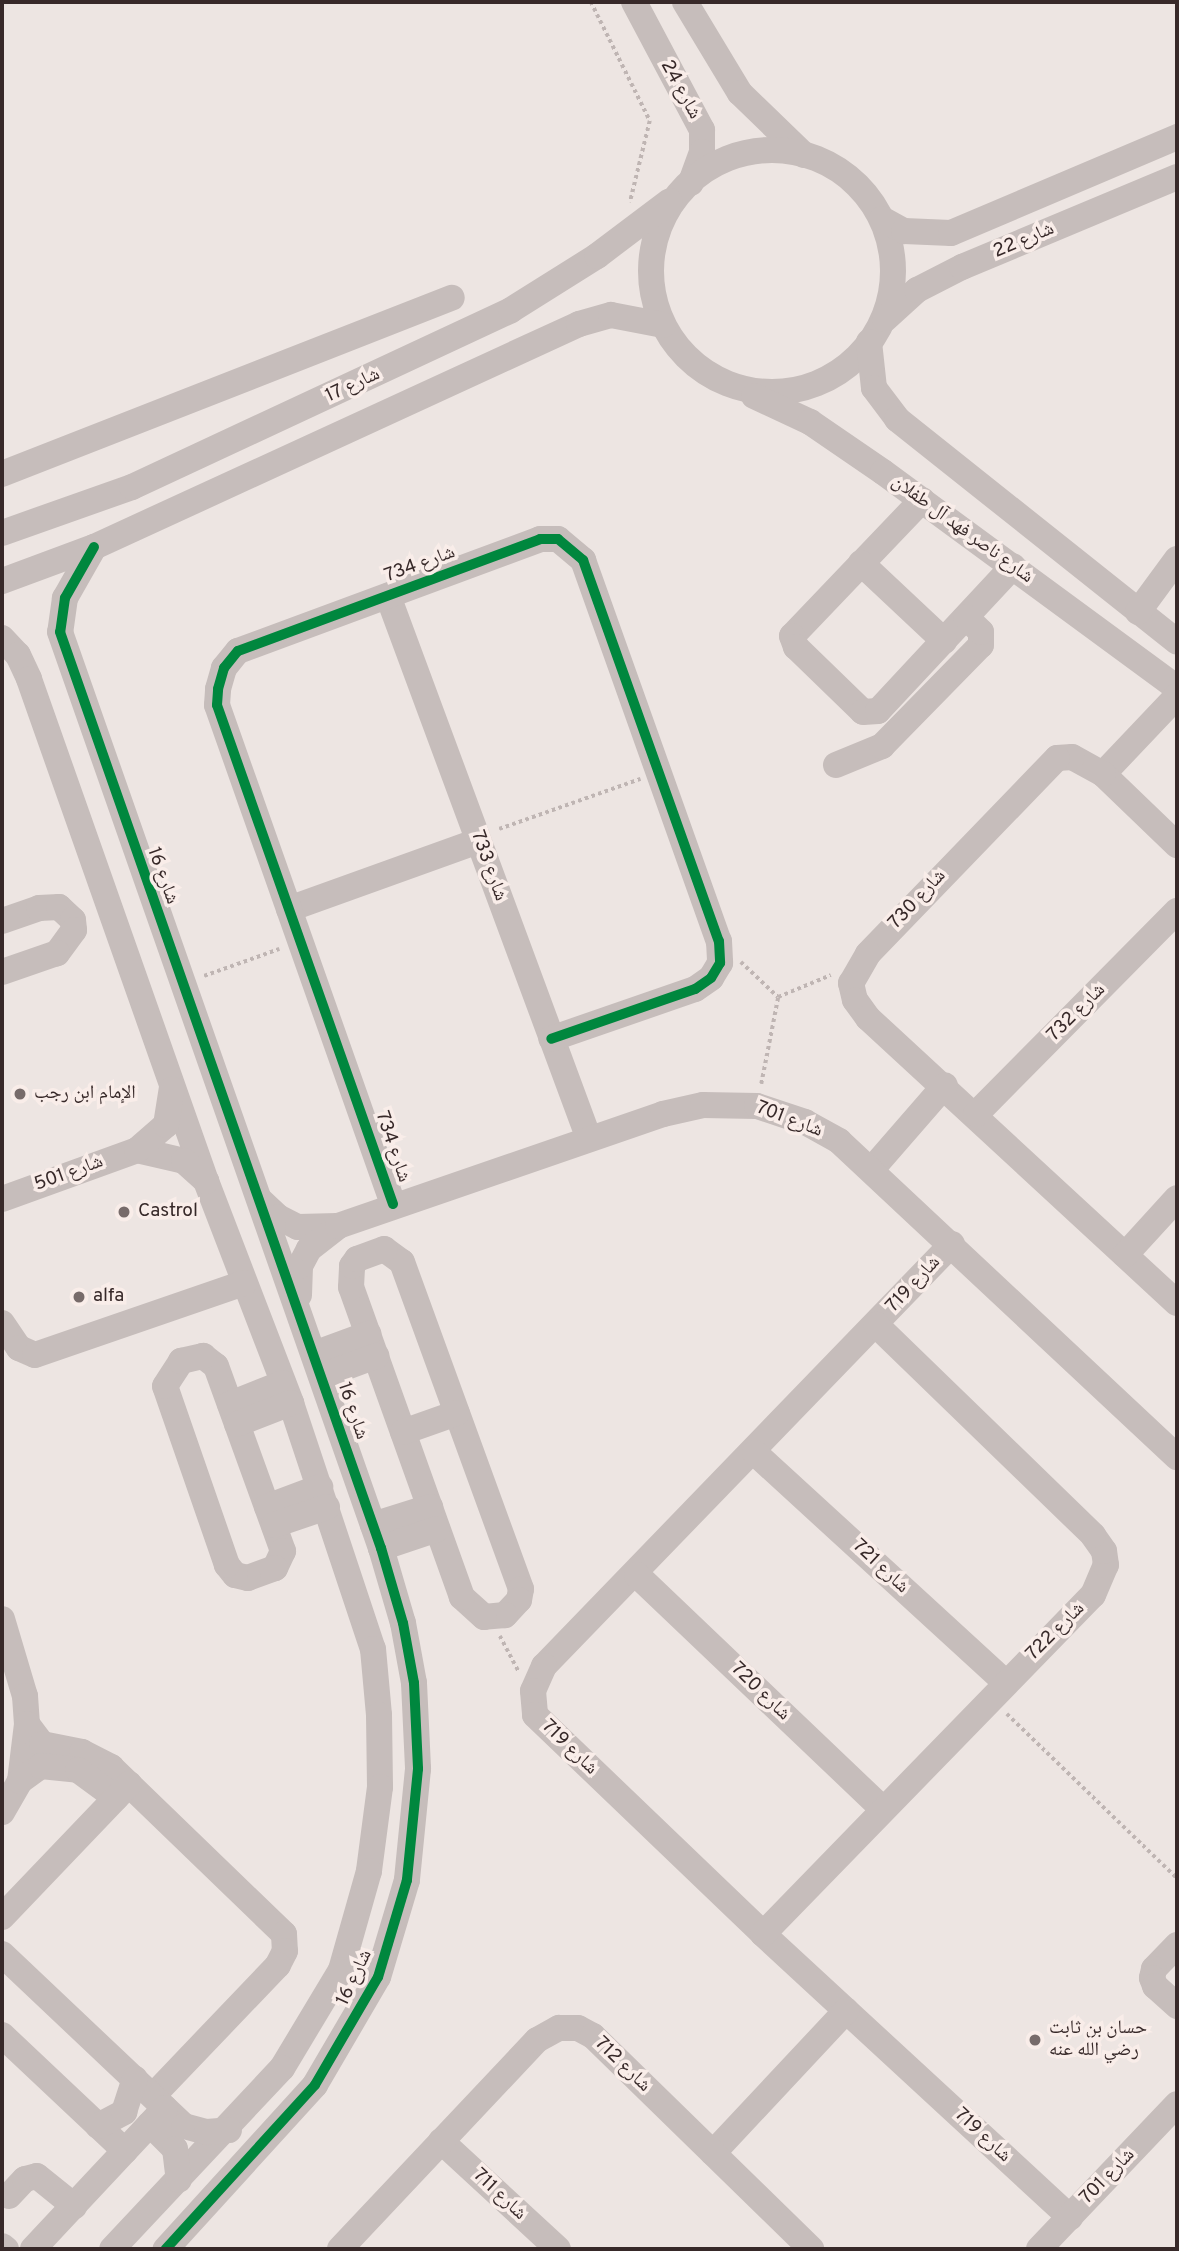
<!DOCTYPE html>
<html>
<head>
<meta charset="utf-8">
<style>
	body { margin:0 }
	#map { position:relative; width:1179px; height:2251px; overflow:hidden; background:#ede5e2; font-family:Overpass,"Noto Naskh Arabic",sans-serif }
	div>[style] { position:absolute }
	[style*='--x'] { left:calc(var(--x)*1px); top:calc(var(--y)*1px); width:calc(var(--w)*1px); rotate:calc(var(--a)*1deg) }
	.path>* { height:3.5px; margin-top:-1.75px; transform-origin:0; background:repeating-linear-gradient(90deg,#bfb5b3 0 3.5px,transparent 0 7px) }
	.minor>* { height:26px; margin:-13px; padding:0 13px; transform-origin:13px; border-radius:13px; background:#c6bdbb }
	.minor>.ring { margin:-13px; padding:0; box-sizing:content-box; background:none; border:26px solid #c6bdbb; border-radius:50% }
	.cycleway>* { height:10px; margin:-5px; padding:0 5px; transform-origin:5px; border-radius:5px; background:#00873e }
	.dots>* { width:19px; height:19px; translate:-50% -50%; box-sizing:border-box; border:4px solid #f9ede9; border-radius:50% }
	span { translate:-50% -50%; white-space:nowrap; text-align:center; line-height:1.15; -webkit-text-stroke:7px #f9ede9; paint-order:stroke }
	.street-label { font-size:19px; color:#372929 }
	.poi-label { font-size:19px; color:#372929 }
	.left { translate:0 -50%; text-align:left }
	.frame { position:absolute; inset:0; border:4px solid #372929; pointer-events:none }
</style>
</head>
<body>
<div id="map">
	<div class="path">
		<div style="--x:591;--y:2;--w:133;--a:63.6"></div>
		<div style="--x:650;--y:121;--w:84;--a:103.7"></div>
		<div style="--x:499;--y:829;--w:150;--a:-19.5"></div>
		<div style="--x:741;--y:962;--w:51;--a:43.4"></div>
		<div style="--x:204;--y:976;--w:80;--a:-19.8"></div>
		<div style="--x:778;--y:997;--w:57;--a:-22.5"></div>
		<div style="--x:761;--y:1084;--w:89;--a:-78.9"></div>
		<div style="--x:500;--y:1636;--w:41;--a:62.2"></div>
		<div style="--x:1007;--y:1714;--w:236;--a:44"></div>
	</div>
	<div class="minor">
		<div style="--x:634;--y:2;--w:145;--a:62"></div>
		<div style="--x:702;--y:130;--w:22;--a:90"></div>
		<div style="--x:702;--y:152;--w:33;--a:110"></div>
		<div style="--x:685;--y:2;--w:106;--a:58.9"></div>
		<div style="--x:740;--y:93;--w:89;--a:44.1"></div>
		<div class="ring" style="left:651px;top:150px;width:216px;height:216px"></div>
		<div style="--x:882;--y:219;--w:25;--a:29"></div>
		<div style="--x:904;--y:231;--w:47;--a:2.4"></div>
		<div style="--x:951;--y:233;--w:246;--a:-23"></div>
		<div style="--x:885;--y:319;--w:43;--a:-42.2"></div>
		<div style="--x:917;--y:290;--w:51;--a:-27.1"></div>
		<div style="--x:962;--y:267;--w:233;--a:-22.7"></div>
		<div style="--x:869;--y:342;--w:46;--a:83.8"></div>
		<div style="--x:874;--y:388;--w:39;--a:53"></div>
		<div style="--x:897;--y:419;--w:358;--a:38.5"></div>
		<div style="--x:754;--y:396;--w:62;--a:24.9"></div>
		<div style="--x:810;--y:422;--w:88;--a:34.4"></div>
		<div style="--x:883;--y:472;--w:365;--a:36.3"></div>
		<div style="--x:2;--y:474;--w:483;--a:-21.4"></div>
		<div style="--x:922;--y:500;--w:188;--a:133.7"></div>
		<div style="--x:792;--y:636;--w:12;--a:70"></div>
		<div style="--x:796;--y:647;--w:93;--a:44.1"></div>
		<div style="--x:863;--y:712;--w:15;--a:-4"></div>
		<div style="--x:878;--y:711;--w:198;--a:-47"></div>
		<div style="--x:2;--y:533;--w:138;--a:-19.5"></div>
		<div style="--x:132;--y:487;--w:418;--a:-25"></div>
		<div style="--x:511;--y:310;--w:102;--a:-32.1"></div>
		<div style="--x:597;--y:256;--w:91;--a:-37"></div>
		<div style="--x:94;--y:547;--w:59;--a:119.6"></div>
		<div style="--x:65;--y:598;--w:34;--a:98"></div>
		<div style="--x:60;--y:632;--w:971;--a:70.69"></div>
		<div style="--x:381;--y:1548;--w:78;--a:73.7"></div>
		<div style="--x:403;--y:1623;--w:61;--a:79.6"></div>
		<div style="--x:414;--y:1683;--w:86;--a:87.3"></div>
		<div style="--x:418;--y:1769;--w:112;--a:95.7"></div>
		<div style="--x:407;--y:1880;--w:101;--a:106.6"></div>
		<div style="--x:378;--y:1977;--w:125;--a:120.3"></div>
		<div style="--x:315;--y:2085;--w:222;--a:132.3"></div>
		<div style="--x:861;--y:563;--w:114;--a:43.2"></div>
		<div style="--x:2;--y:581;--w:98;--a:-20.3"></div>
		<div style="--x:94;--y:547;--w:534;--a:-24.69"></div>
		<div style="--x:579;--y:324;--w:33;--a:-16"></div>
		<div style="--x:611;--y:315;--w:53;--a:10.9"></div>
		<div style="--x:388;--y:596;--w:576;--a:69.68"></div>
		<div style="--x:1138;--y:612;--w:66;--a:-53.7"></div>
		<div style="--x:2;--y:638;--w:23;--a:47"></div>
		<div style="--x:18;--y:655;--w:26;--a:65"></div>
		<div style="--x:29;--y:679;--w:532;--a:70.58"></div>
		<div style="--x:206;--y:1181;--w:238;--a:69"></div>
		<div style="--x:291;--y:1403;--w:259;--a:71.6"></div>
		<div style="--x:373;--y:1649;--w:66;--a:84.8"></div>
		<div style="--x:379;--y:1715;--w:72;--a:89.2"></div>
		<div style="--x:380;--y:1787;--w:85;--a:97.5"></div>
		<div style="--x:369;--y:1871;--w:103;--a:105.8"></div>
		<div style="--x:341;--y:1970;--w:114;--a:121"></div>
		<div style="--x:282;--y:2068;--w:248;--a:133.2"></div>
		<div style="--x:836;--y:765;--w:50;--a:-22.4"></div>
		<div style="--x:882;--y:746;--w:141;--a:-45.6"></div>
		<div style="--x:981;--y:645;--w:13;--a:-90"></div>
		<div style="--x:981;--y:632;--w:21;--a:-135"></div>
		<div style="--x:1103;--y:774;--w:108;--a:-46.5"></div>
		<div style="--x:1177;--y:845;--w:103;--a:-136.2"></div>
		<div style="--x:1103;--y:774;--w:35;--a:-151"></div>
		<div style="--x:1072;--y:757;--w:15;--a:176"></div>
		<div style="--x:1057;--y:758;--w:272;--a:134"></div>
		<div style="--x:868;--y:954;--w:34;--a:120"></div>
		<div style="--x:851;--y:983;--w:17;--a:77"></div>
		<div style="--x:855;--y:1000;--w:22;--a:54"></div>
		<div style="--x:868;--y:1018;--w:420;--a:42.7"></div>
		<div style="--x:289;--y:909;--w:201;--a:-19.8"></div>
		<div style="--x:2;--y:921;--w:39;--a:-19"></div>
		<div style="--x:39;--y:908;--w:20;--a:-3"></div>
		<div style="--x:59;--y:907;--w:19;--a:43"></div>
		<div style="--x:73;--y:920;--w:10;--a:84"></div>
		<div style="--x:74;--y:930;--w:29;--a:126"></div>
		<div style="--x:57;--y:953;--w:58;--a:160.9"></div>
		<div style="--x:976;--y:1114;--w:286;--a:-45.3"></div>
		<div style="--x:137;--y:1150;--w:48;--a:13.2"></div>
		<div style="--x:184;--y:1161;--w:30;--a:42"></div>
		<div style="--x:872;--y:1169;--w:111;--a:-49"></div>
		<div style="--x:2;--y:1199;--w:144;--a:-19.9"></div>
		<div style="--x:137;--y:1150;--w:38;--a:-41"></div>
		<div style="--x:166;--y:1125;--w:36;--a:-81"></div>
		<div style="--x:261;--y:1201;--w:23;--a:43"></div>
		<div style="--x:278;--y:1217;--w:22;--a:27"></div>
		<div style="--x:298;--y:1227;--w:40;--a:-1.4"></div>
		<div style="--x:393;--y:1204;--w:529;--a:-109.43"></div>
		<div style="--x:217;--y:705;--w:16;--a:-86"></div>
		<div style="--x:218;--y:689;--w:22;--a:-74"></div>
		<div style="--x:224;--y:668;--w:22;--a:-51"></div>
		<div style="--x:238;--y:651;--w:322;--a:-20.3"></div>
		<div style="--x:540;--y:539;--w:18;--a:0"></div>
		<div style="--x:558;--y:539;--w:33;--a:40"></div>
		<div style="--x:583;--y:560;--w:405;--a:70.4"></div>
		<div style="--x:719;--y:941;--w:22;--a:87"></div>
		<div style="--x:720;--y:963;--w:17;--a:121"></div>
		<div style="--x:711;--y:978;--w:19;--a:145"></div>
		<div style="--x:695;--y:989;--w:152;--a:160.9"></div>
		<div style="--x:952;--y:1244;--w:587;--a:134.03"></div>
		<div style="--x:544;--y:1666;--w:27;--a:114"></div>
		<div style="--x:533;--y:1691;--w:24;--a:85"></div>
		<div style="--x:535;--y:1715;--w:316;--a:43.8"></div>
		<div style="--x:763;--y:1934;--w:418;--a:42.7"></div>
		<div style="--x:384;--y:1249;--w:22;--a:36"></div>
		<div style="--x:402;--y:1262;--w:348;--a:70"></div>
		<div style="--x:521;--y:1589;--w:11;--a:100"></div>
		<div style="--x:519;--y:1600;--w:21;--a:133"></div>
		<div style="--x:505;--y:1615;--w:21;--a:175"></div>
		<div style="--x:484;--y:1617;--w:30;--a:-138"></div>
		<div style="--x:462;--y:1597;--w:329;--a:-109.7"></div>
		<div style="--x:351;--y:1287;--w:21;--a:-87"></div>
		<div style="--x:352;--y:1266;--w:9;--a:-54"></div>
		<div style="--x:357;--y:1259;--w:29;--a:-20"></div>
		<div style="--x:1125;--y:1255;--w:77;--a:-47.6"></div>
		<div style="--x:299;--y:1295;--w:29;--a:-88"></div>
		<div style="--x:300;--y:1266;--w:19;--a:-62"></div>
		<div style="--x:309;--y:1249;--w:37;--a:-38"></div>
		<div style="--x:338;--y:1226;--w:344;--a:-19"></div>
		<div style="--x:663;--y:1114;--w:41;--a:-12.7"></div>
		<div style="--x:703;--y:1105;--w:54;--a:1.1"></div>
		<div style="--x:757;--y:1106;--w:51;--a:18.4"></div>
		<div style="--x:805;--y:1122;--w:39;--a:29"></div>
		<div style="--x:839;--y:1141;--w:463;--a:43.1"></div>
		<div style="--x:2;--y:1323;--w:30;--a:56"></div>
		<div style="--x:19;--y:1348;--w:17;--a:24"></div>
		<div style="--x:35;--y:1355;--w:221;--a:-19"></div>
		<div style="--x:314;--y:1354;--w:58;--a:-20.3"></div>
		<div style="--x:203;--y:1356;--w:16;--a:38"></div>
		<div style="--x:216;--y:1366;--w:197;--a:70.1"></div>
		<div style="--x:283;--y:1551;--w:19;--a:115"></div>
		<div style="--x:275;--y:1568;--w:29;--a:160"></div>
		<div style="--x:248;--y:1578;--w:13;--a:-167"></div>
		<div style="--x:235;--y:1575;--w:13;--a:-129"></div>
		<div style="--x:227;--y:1565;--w:189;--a:-109.1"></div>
		<div style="--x:165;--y:1386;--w:30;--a:-57"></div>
		<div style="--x:181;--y:1361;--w:23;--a:-13"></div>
		<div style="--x:322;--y:1376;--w:58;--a:-20.3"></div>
		<div style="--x:230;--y:1404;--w:57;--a:-21.6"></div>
		<div style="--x:237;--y:1424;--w:58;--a:-21.3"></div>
		<div style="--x:403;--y:1432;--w:57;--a:-19.4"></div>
		<div style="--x:755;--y:1453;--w:339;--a:42.5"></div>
		<div style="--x:267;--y:1507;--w:57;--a:-20.7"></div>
		<div style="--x:274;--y:1525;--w:56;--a:-18.8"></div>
		<div style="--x:373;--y:1525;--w:60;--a:-17.5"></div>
		<div style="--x:381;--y:1548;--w:59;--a:-18.7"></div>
		<div style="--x:637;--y:1575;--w:340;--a:43.6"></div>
		<div style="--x:2;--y:1619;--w:80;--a:73.4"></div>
		<div style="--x:25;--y:1696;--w:28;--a:86"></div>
		<div style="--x:27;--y:1724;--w:57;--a:97"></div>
		<div style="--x:20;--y:1781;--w:36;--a:120"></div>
		<div style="--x:27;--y:1724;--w:25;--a:53"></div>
		<div style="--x:42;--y:1744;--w:41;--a:11.3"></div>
		<div style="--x:82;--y:1752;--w:33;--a:27"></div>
		<div style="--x:111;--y:1767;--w:240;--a:44"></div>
		<div style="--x:284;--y:1934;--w:17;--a:87"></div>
		<div style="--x:285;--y:1951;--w:16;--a:117"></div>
		<div style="--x:278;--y:1965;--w:181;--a:133.7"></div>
		<div style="--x:20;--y:1781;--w:26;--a:-36"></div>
		<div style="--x:41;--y:1766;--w:37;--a:6"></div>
		<div style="--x:78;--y:1770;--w:47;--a:36.4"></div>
		<div style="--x:2;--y:1917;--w:184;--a:-46.3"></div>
		<div style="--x:763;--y:1934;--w:473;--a:-45.8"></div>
		<div style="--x:1093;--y:1595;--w:33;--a:-67"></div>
		<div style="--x:1106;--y:1565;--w:14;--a:-98"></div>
		<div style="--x:1104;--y:1551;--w:19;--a:-125"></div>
		<div style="--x:1093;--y:1535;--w:302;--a:-135.9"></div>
		<div style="--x:1177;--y:1945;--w:33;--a:134"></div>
		<div style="--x:1154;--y:1969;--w:9;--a:103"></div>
		<div style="--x:1152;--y:1978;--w:9;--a:69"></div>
		<div style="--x:1155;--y:1986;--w:30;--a:42"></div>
		<div style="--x:2;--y:1954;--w:250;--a:43.4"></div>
		<div style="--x:184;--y:2126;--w:24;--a:15"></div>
		<div style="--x:207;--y:2132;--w:22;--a:-5"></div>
		<div style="--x:2;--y:2035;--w:169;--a:43.3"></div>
		<div style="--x:150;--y:2124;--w:35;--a:45"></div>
		<div style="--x:175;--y:2149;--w:31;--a:83"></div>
		<div style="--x:98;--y:2126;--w:30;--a:-28"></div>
		<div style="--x:124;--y:2112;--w:35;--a:-72"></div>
		<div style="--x:441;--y:2141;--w:159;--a:42.7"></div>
		<div style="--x:713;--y:2153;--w:195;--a:-46.9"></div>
		<div style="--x:9;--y:2196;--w:23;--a:-47"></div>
		<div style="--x:25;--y:2179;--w:12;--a:-14"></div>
		<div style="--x:37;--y:2176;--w:48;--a:39"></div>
		<div style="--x:2;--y:2246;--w:5;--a:37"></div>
		<div style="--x:33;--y:2249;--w:193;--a:-46.9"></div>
		<div style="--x:340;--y:2249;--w:287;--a:-46.7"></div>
		<div style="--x:537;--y:2040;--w:25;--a:-29"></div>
		<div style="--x:559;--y:2028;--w:19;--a:0"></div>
		<div style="--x:578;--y:2028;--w:17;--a:28"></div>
		<div style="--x:593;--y:2036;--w:305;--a:44.3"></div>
		<div style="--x:1039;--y:2249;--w:200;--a:-46.4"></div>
	</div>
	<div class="cycleway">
		<div style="--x:94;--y:547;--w:59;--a:119.6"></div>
		<div style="--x:65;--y:598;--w:34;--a:98"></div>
		<div style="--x:60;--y:632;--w:971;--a:70.69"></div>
		<div style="--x:381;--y:1548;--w:78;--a:73.7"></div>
		<div style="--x:403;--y:1623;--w:61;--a:79.6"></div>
		<div style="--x:414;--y:1683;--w:86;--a:87.3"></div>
		<div style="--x:418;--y:1769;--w:112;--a:95.7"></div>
		<div style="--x:407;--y:1880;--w:101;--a:106.6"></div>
		<div style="--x:378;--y:1977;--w:125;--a:120.3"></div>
		<div style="--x:315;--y:2085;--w:222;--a:132.3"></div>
		<div style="--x:393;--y:1204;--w:529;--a:-109.43"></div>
		<div style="--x:217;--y:705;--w:16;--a:-86"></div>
		<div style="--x:218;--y:689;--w:22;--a:-74"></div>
		<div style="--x:224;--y:668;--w:22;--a:-51"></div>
		<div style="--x:238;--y:651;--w:322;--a:-20.3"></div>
		<div style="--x:540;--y:539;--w:18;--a:0"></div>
		<div style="--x:558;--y:539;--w:33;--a:40"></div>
		<div style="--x:583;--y:560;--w:405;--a:70.4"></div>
		<div style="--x:719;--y:941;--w:22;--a:87"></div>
		<div style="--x:720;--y:963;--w:17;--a:121"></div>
		<div style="--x:711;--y:978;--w:19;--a:145"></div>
		<div style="--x:695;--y:989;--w:152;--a:160.9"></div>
	</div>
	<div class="dots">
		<div style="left:20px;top:1094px;background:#776b6a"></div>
		<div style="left:124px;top:1212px;background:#776b6a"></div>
		<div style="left:79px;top:1297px;background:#776b6a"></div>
		<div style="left:1035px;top:2040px;background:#776b6a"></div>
	</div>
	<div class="street-label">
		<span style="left:680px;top:90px;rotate:61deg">شارع 24</span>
		<span style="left:1024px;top:241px;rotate:-23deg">شارع 22</span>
		<span style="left:353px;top:386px;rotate:-25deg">شارع 17</span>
		<span style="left:962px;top:530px;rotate:36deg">شارع ناصر فهد آل طفلان</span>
		<span style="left:420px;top:565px;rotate:-20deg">شارع 734</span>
		<span style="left:488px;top:866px;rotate:70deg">شارع 733</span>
		<span style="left:162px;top:876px;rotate:70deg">شارع 16</span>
		<span style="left:918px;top:900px;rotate:-47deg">شارع 730</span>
		<span style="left:1077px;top:1013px;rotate:-45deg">شارع 732</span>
		<span style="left:789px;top:1120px;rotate:21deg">شارع 701</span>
		<span style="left:392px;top:1147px;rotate:71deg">شارع 734</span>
		<span style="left:69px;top:1174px;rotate:-20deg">شارع 501</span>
		<span style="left:914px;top:1285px;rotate:-47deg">شارع 719</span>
		<span style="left:352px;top:1411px;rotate:71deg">شارع 16</span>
		<span style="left:880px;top:1567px;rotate:43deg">شارع 721</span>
		<span style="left:1056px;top:1632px;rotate:-45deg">شارع 722</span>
		<span style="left:760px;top:1692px;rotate:44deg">شارع 720</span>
		<span style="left:569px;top:1748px;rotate:44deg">شارع 719</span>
		<span style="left:355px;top:1978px;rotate:-65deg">شارع 16</span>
		<span style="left:622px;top:2065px;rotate:44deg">شارع 712</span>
		<span style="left:982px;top:2136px;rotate:43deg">شارع 719</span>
		<span style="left:1108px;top:2177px;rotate:-46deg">شارع 701</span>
		<span style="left:499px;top:2195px;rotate:43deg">شارع 711</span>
	</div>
	<div class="poi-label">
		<span class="left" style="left:34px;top:1094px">الإمام ابن رجب</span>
		<span class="left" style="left:138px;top:1212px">Castrol</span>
		<span class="left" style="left:93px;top:1297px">alfa</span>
		<span class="left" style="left:1049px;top:2040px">حسان بن ثابت<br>رضي الله عنه</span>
	</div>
	<div class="frame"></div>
</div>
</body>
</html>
